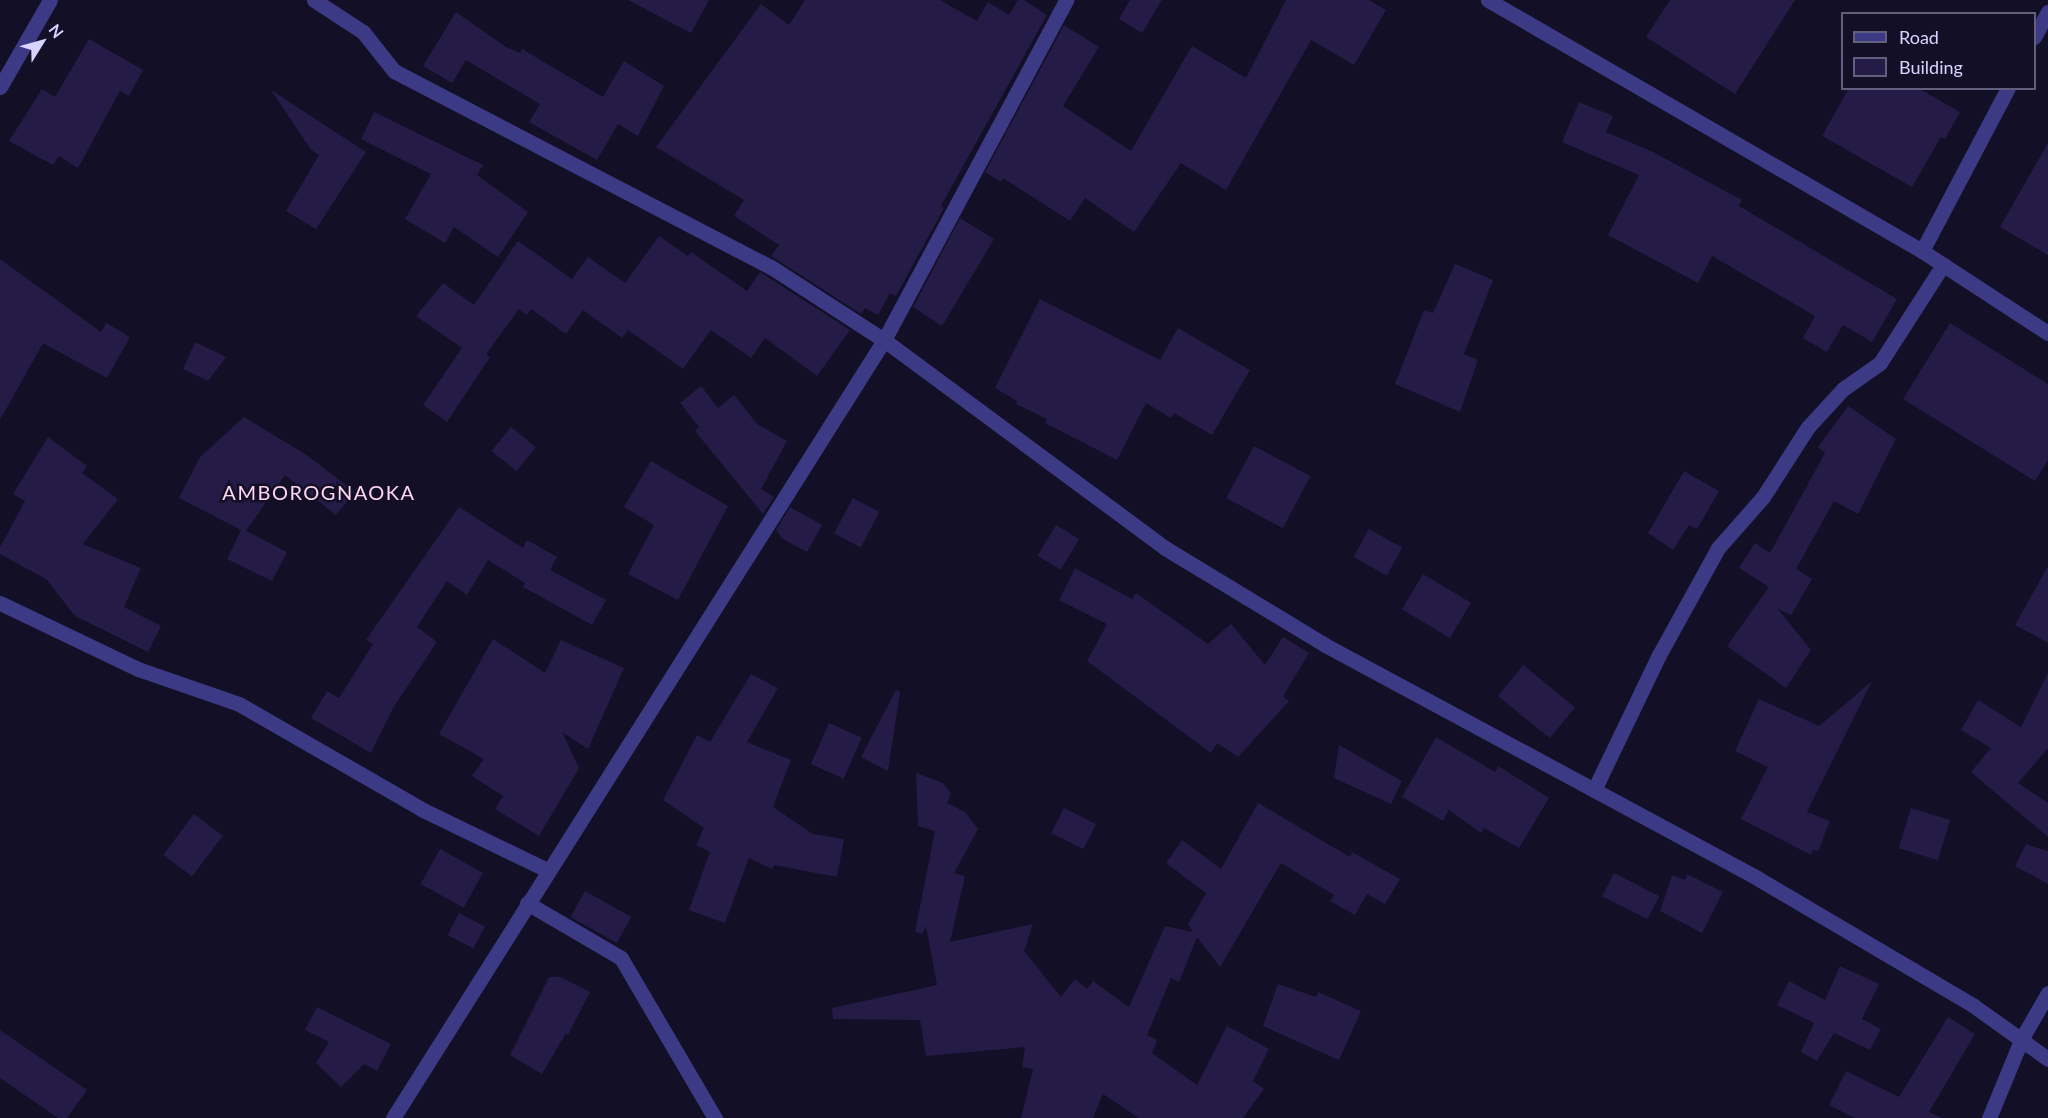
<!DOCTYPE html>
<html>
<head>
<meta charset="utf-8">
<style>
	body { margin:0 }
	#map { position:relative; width:2048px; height:1118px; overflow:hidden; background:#130f26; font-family:Lato,sans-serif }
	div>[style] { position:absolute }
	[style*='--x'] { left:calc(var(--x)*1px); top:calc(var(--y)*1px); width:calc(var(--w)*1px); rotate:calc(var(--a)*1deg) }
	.building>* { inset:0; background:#241b47; transform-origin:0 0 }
	.minor>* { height:15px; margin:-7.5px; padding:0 7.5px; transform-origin:7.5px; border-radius:7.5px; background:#3d3a85 }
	span { translate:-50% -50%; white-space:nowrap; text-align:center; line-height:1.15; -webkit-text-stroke:5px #130f26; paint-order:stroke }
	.neighbourhood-label { font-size:20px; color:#ffd6f0; letter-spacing:1.5px }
	.legend { position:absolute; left:1841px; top:12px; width:195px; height:78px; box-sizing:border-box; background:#130f26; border:2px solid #625e7d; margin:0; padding:8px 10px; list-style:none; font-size:18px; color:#d9d4ff }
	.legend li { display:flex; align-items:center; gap:12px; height:30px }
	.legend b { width:30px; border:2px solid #625e7d }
	.north { position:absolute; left:12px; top:12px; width:60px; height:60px; -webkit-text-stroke:4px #130f26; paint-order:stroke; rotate:53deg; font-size:16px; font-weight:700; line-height:24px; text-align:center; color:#d9d4ff }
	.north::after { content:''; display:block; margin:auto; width:21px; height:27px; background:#d9d4ff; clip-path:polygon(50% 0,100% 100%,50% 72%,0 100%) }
</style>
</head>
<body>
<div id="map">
	<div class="building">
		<div style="clip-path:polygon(628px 0,709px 0,691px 33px)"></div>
		<div style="clip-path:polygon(805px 0,940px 0,977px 21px,988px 2px,1009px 15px,1018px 0,1024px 0,1047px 15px,941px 206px,944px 208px,896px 296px,890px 293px,878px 315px,865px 308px,861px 314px,771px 256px,779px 245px,734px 216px,744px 200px,656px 147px,761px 4px,789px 25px)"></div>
		<div style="clip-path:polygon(1130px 0,1162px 0,1142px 33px,1119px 19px)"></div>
		<div style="clip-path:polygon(1286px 0,1369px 0,1386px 10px,1354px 65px,1311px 40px,1226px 190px,1181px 163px,1134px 232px,1085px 198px,1070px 221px,1003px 178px,1001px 182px,985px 172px,1064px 25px,1099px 47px,1063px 106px,1131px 151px,1192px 46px,1246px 78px)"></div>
		<div style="clip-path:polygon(1670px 0,1795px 0,1735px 94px,1646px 37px)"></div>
		<div style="clip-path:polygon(456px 12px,506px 47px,520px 53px,522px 49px,603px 97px,624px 61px,664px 86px,638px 136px,618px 124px,597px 160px,529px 122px,540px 104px,466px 60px,452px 83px,423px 66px)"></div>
		<div style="clip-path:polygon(89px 39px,143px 70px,129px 96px,120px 91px,78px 168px,59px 156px,53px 165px,9px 141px,42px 89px,55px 97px)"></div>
		<div style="clip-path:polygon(1849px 88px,1918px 88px,1960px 112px,1945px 139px,1941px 137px,1912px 187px,1822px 136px)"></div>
		<div style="clip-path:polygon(271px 90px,366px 152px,316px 229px,286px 211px,319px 155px,311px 150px)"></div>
		<div style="clip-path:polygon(1579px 102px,1613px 116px,1606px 132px,1653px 152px,1742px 200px,1739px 206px,1897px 299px,1872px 342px,1843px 325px,1827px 352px,1803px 338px,1815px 316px,1712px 256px,1698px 283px,1608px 235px,1639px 175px,1562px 142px)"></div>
		<div style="clip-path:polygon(374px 112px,483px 165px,477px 175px,528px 212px,498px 257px,454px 227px,445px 243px,405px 219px,431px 174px,361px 139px)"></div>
		<div style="clip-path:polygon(2048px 143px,2048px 255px,2000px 227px)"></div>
		<div style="clip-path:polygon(960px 218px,994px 239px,942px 326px,913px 307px)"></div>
		<div style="clip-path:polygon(659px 236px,688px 256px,691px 252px,747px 291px,760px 272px,850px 330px,817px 376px,765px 338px,751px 358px,711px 330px,683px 369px,628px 330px,622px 338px,583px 310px,566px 334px,531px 309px,527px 315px,519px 309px,486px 354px,490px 357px,447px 422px,423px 405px,462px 348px,416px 316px,443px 283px,474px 305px,518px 241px,572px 279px,588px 257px,625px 283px)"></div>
		<div style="clip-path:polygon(0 259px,101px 332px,106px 323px,130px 337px,107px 378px,43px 343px,0 420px)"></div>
		<div style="clip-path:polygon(1455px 264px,1493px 280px,1464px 354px,1478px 360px,1460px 412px,1395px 384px,1424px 310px,1433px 313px)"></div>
		<div style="clip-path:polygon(1040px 299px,1160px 360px,1178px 328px,1250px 370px,1212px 435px,1174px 413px,1171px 418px,1146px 403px,1117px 460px,1045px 423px,1047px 419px,1016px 404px,1017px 401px,995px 388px)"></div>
		<div style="clip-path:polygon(1950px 323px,2048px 384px,2048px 460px,2035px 481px,1903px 399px)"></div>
		<div style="clip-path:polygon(195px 342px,226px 357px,208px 381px,183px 369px)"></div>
		<div style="clip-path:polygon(701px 386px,718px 408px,734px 395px,757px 424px,787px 441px,761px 489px,774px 497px,763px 514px,695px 431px,699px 427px,680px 403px)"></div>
		<div style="clip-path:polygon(1848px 406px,1896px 439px,1858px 514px,1834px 501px,1796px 569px,1812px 579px,1791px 615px,1778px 609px,1811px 650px,1786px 688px,1727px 646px,1769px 587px,1739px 568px,1755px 543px,1770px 553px,1825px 453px,1818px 447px)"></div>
		<div style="clip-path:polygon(244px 417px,308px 456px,355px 492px,336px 515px,285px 475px,246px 531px,287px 552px,272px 581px,227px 559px,241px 530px,179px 498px,200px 457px)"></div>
		<div style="left:511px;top:427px;width:32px;height:31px;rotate:39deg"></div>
		<div style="clip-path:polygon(48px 437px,87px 466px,82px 473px,118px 499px,83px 544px,141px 568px,124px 607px,161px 626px,148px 652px,75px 616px,46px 579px,0 554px,0 547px,25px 501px,13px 494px)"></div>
		<div style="left:1254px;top:446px;width:64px;height:59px;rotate:28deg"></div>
		<div style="clip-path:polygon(651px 461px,728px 506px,678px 600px,628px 574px,654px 525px,624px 507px)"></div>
		<div style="clip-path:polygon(1684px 471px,1719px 491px,1697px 529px,1689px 525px,1673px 550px,1648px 533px)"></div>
		<div style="left:853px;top:498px;width:30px;height:40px;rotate:28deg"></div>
		<div style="clip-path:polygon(459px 507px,523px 548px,527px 540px,557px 557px,550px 570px,606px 600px,592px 625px,523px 587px,525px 583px,488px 560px,467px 595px,447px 581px,417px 627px,437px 642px,393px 708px,371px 753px,311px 718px,327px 691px,339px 698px,373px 644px,366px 640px)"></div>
		<div style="clip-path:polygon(790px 507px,822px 525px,807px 552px,783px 539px,776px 530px)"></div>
		<div style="left:1056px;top:525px;width:27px;height:36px;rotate:31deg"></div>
		<div style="left:1369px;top:529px;width:38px;height:32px;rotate:29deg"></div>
		<div style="clip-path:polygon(2048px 566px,2048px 643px,2015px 625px)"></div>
		<div style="clip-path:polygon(1075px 568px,1132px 599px,1136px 593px,1208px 644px,1231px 624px,1265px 665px,1283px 637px,1309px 653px,1283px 696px,1289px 701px,1238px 757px,1217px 743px,1211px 753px,1087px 661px,1107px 624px,1059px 600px)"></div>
		<div style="left:1423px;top:574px;width:56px;height:41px;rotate:31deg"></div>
		<div style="clip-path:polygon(493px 639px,545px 673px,561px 640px,624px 668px,588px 749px,562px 732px,579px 768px,539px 836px,495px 809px,503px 796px,472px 776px,484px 759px,439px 734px)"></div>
		<div style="left:1523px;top:665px;width:67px;height:40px;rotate:39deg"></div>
		<div style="clip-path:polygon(2048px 673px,2048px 748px,2018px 783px,2048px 803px,2048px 837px,1971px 772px,1991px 748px,1961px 730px,1978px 700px,2021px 727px)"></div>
		<div style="clip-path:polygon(751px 674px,778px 688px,747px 742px,791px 760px,773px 807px,813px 834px,844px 839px,837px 877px,774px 865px,772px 869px,749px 858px,725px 923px,689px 910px,710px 852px,696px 845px,704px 828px,663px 800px,697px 735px,710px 742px)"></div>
		<div style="clip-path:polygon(1872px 681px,1807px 812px,1830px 821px,1818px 851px,1813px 850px,1811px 855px,1741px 819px,1768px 767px,1735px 751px,1759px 699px,1819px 726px)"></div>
		<div style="clip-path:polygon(896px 690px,900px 692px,888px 771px,861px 757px)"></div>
		<div style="left:829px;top:723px;width:36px;height:45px;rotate:24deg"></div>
		<div style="clip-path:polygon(1436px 737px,1495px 772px,1498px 766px,1549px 798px,1519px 848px,1484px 828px,1481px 833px,1449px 810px,1443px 821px,1402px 797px)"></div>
		<div style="clip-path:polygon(1339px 745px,1402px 781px,1391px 804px,1334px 778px)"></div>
		<div style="clip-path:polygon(916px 773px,943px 783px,951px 793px,947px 803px,965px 812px,978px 829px,954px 873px,965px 876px,950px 942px,1033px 924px,1024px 951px,1061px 997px,1075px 979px,1087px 989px,1093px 981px,1129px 1007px,1165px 926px,1193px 932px,1188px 924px,1206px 893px,1166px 863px,1182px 840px,1221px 869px,1258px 803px,1350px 857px,1352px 852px,1400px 879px,1385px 904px,1367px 894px,1355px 915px,1330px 901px,1334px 895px,1281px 863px,1220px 967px,1197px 937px,1179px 982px,1171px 978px,1147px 1035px,1157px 1040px,1152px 1053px,1197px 1085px,1227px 1026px,1269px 1049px,1253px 1081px,1264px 1089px,1243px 1118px,1139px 1118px,1103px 1094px,1093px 1118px,1021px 1118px,1033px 1069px,1022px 1067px,1025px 1047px,926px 1056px,920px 1020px,833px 1019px,832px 1008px,937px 985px,926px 926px,922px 934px,915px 932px,935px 831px,918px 826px)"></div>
		<div style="left:1064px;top:808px;width:36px;height:28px;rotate:27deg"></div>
		<div style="left:1911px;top:808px;width:41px;height:42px;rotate:17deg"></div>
		<div style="left:194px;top:814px;width:36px;height:51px;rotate:37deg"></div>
		<div style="clip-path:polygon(2026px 844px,2048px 851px,2048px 884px,2015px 866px)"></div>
		<div style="left:440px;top:849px;width:49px;height:40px;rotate:29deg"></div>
		<div style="left:1614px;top:873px;width:51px;height:26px;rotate:27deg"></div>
		<div style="clip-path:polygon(1687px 874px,1723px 892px,1702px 933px,1660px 911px,1672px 875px,1685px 880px)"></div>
		<div style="left:585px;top:891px;width:53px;height:30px;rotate:29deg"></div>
		<div style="left:459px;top:913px;width:29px;height:25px;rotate:27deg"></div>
		<div style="clip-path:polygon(1840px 966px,1879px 984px,1862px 1019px,1881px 1029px,1870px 1050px,1834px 1033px,1817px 1061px,1801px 1052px,1814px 1023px,1777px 1005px,1789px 981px,1825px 1000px)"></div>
		<div style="clip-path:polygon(549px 977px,560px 977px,590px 992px,568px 1035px,566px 1033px,542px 1074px,510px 1055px)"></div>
		<div style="clip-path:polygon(1278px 984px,1316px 997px,1318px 992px,1361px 1011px,1339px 1060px,1263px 1026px)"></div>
		<div style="clip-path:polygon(317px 1007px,391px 1044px,377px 1071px,364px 1064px,341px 1087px,316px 1063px,329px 1042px,305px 1030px)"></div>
		<div style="clip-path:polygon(1948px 1017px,1975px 1034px,1929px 1112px,1942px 1118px,1855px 1118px,1829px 1105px,1846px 1071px,1899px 1097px)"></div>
		<div style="clip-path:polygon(0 1030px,87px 1090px,67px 1118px,58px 1118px,0 1078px)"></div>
	</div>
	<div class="minor">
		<div style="--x:314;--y:0;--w:59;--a:33.1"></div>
		<div style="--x:363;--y:32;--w:50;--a:51.5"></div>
		<div style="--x:394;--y:71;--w:425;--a:27.5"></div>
		<div style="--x:771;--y:267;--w:135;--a:32.9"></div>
		<div style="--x:884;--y:340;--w:350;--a:36.5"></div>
		<div style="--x:1165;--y:548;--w:187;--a:31.2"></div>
		<div style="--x:1325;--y:645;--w:491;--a:28.3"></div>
		<div style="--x:1757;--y:878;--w:252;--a:30.5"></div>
		<div style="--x:1974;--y:1006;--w:91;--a:35.6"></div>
		<div style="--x:1488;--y:0;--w:501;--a:30.04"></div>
		<div style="--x:1922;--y:251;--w:150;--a:33.1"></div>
		<div style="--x:2034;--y:37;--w:29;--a:-61"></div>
		<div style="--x:0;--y:87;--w:100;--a:-60.1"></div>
		<div style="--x:1922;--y:251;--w:184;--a:-62.2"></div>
		<div style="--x:0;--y:603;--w:153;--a:25.6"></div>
		<div style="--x:138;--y:669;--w:107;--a:19.1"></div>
		<div style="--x:239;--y:704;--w:212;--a:29.9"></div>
		<div style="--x:423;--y:810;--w:138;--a:25.8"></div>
		<div style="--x:1594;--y:790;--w:150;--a:-64.3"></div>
		<div style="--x:1659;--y:655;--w:122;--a:-61.1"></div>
		<div style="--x:1718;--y:548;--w:68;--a:-48.6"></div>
		<div style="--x:1763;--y:497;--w:83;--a:-57.3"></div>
		<div style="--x:1808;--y:427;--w:52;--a:-47.4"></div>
		<div style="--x:1843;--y:389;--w:45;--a:-35.1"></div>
		<div style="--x:1880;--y:363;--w:117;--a:-57.3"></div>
		<div style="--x:527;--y:903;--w:109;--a:30.3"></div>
		<div style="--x:621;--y:958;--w:186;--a:59.6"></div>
		<div style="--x:393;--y:1118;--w:920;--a:-57.74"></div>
		<div style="--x:884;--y:340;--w:386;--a:-61.8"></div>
		<div style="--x:1989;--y:1118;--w:87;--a:-67.6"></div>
		<div style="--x:2022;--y:1038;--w:52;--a:-60"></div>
	</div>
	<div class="neighbourhood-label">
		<span style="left:319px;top:492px">AMBOROGNAOKA</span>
	</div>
	<ul class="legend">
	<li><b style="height:8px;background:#3d3a85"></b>Road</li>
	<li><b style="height:16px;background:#241b47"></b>Building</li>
	</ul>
	<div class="north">N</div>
</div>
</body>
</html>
